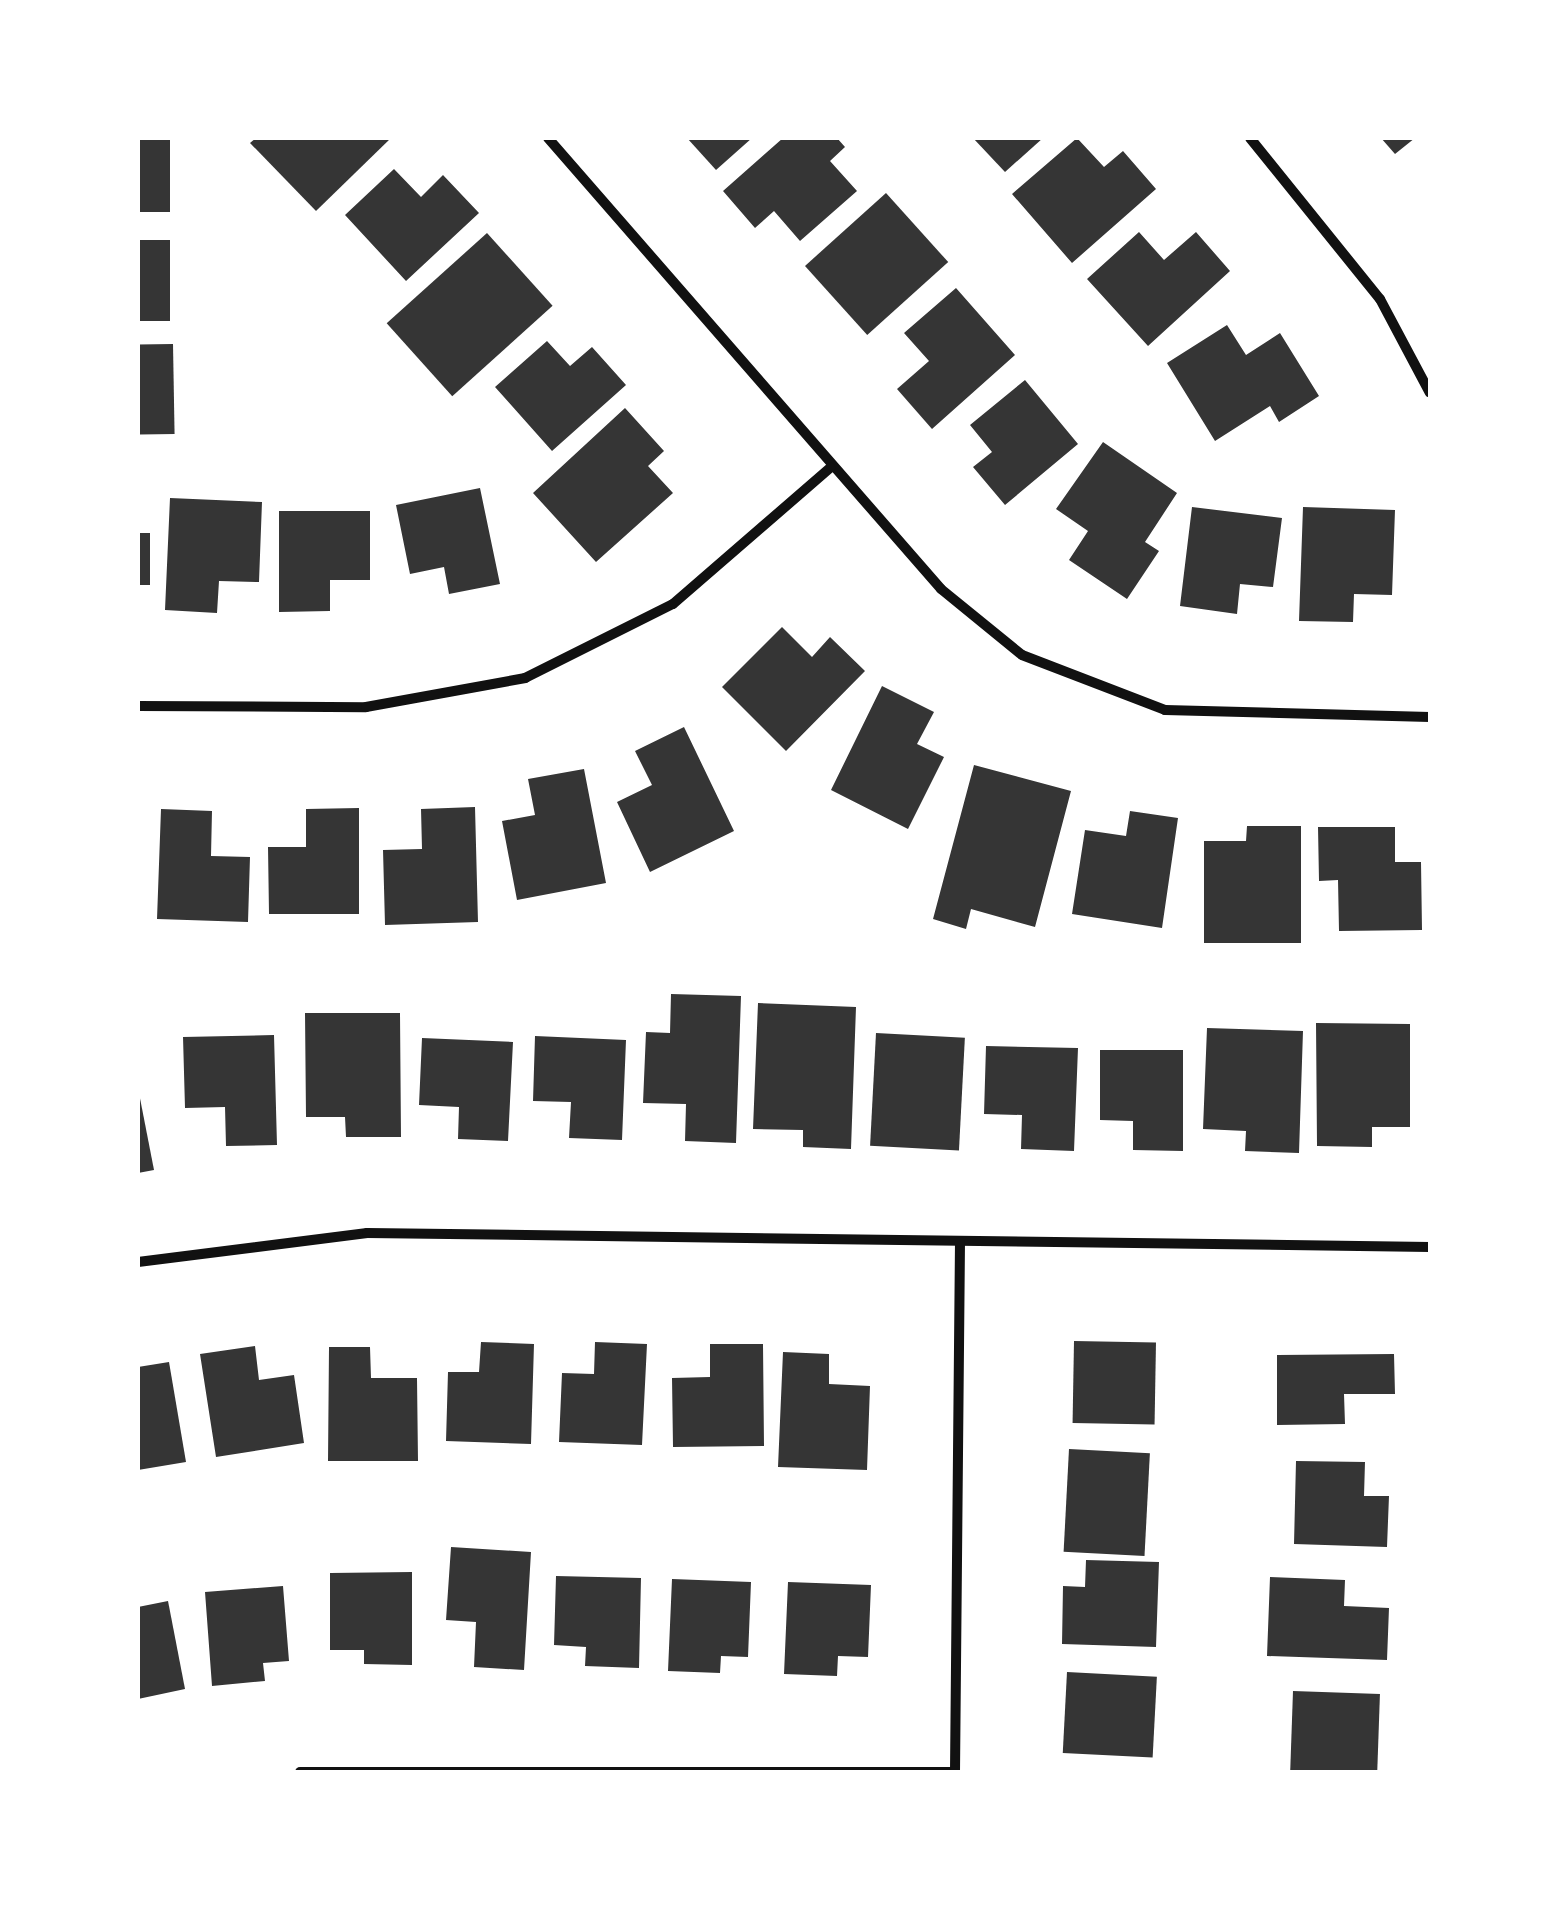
<!DOCTYPE html>
<html>
<head>
<meta charset="utf-8">
<style>
	body { margin:0 }
	#map { position:relative; width:1568px; height:1910px; overflow:hidden; background:#fff; font-family:"Varela Round",sans-serif }
	div>[style] { position:absolute }
	[style*='--x'] { left:calc(var(--x)*1px); top:calc(var(--y)*1px); width:calc(var(--w)*1px); rotate:calc(var(--a)*1deg) }
	.building>* { inset:0; background:#353535; transform-origin:0 0 }
	.minor>* { height:10px; margin:-5px; padding:0 5px; transform-origin:5px; border-radius:5px; background:#111 }
	span { translate:-50% -50%; white-space:nowrap; text-align:center; line-height:1.15; -webkit-text-stroke:10px #fff; paint-order:stroke }
	.frame { position:absolute; inset:0; border:140px solid #fff; pointer-events:none }
</style>
</head>
<body>
<div id="map">
	<div class="building">
		<div style="left:138px;top:138px;width:32px;height:74px"></div>
		<div style="clip-path:polygon(256px 138px,391px 138px,316px 211px,250px 143px)"></div>
		<div style="clip-path:polygon(687px 138px,752px 138px,716px 170px)"></div>
		<div style="clip-path:polygon(783px 138px,837px 138px,845px 147px,830px 161px,857px 191px,800px 241px,774px 211px,755px 228px,723px 191px)"></div>
		<div style="clip-path:polygon(973px 138px,1043px 138px,1005px 172px)"></div>
		<div style="clip-path:polygon(1077px 138px,1104px 167px,1123px 151px,1156px 189px,1072px 263px,1012px 194px)"></div>
		<div style="clip-path:polygon(1381px 138px,1415px 138px,1395px 154px)"></div>
		<div style="clip-path:polygon(394px 169px,421px 197px,443px 175px,479px 213px,406px 281px,345px 215px)"></div>
		<div style="left:886px;top:193px;width:93px;height:109px;rotate:48deg"></div>
		<div style="clip-path:polygon(1139px 232px,1164px 260px,1196px 232px,1230px 271px,1148px 346px,1087px 279px)"></div>
		<div style="left:487px;top:233px;width:98px;height:135px;rotate:48deg"></div>
		<div style="left:138px;top:240px;width:32px;height:81px"></div>
		<div style="clip-path:polygon(956px 288px,1015px 355px,932px 429px,897px 389px,929px 361px,904px 333px)"></div>
		<div style="clip-path:polygon(1227px 325px,1246px 355px,1280px 333px,1319px 396px,1279px 422px,1270px 406px,1215px 441px,1167px 363px)"></div>
		<div style="clip-path:polygon(547px 341px,570px 366px,592px 347px,626px 385px,552px 451px,495px 387px)"></div>
		<div style="left:173px;top:344px;width:90px;height:35px;rotate:89deg"></div>
		<div style="clip-path:polygon(1025px 380px,1078px 444px,1005px 505px,973px 467px,992px 452px,970px 425px)"></div>
		<div style="clip-path:polygon(625px 408px,664px 451px,648px 466px,673px 493px,596px 562px,533px 493px)"></div>
		<div style="clip-path:polygon(1103px 442px,1177px 493px,1145px 542px,1159px 551px,1127px 599px,1069px 560px,1088px 531px,1056px 509px)"></div>
		<div style="clip-path:polygon(480px 488px,500px 584px,449px 594px,444px 567px,410px 574px,396px 505px)"></div>
		<div style="clip-path:polygon(170px 498px,262px 502px,259px 582px,219px 581px,217px 613px,165px 610px)"></div>
		<div style="clip-path:polygon(1192px 507px,1282px 518px,1273px 587px,1240px 584px,1237px 614px,1180px 606px)"></div>
		<div style="clip-path:polygon(1303px 507px,1395px 510px,1392px 595px,1354px 594px,1353px 622px,1299px 621px)"></div>
		<div style="clip-path:polygon(279px 511px,370px 511px,370px 580px,330px 580px,330px 611px,279px 612px)"></div>
		<div style="left:138px;top:533px;width:12px;height:52px"></div>
		<div style="clip-path:polygon(782px 627px,812px 657px,830px 637px,865px 671px,786px 751px,722px 687px)"></div>
		<div style="clip-path:polygon(882px 686px,934px 712px,917px 744px,944px 757px,908px 829px,831px 790px)"></div>
		<div style="clip-path:polygon(684px 727px,734px 831px,650px 872px,617px 802px,652px 785px,635px 751px)"></div>
		<div style="clip-path:polygon(974px 765px,1071px 791px,1035px 927px,971px 909px,966px 929px,933px 919px)"></div>
		<div style="clip-path:polygon(584px 769px,606px 883px,517px 900px,502px 821px,535px 815px,528px 779px)"></div>
		<div style="clip-path:polygon(475px 807px,478px 922px,385px 925px,383px 850px,422px 849px,421px 809px)"></div>
		<div style="clip-path:polygon(359px 808px,359px 914px,269px 914px,268px 847px,306px 847px,306px 809px)"></div>
		<div style="clip-path:polygon(161px 809px,212px 811px,211px 856px,250px 857px,248px 922px,157px 919px)"></div>
		<div style="clip-path:polygon(1130px 811px,1178px 818px,1162px 928px,1072px 914px,1085px 830px,1126px 836px)"></div>
		<div style="clip-path:polygon(1247px 826px,1301px 826px,1301px 943px,1204px 943px,1204px 841px,1246px 841px)"></div>
		<div style="clip-path:polygon(1318px 827px,1395px 827px,1395px 862px,1421px 862px,1422px 930px,1339px 931px,1338px 880px,1319px 881px)"></div>
		<div style="clip-path:polygon(671px 994px,741px 996px,736px 1143px,685px 1141px,686px 1104px,643px 1103px,646px 1032px,670px 1033px)"></div>
		<div style="clip-path:polygon(758px 1003px,856px 1007px,851px 1149px,803px 1147px,803px 1130px,753px 1129px)"></div>
		<div style="clip-path:polygon(305px 1013px,400px 1013px,401px 1137px,346px 1137px,345px 1117px,306px 1117px)"></div>
		<div style="clip-path:polygon(1316px 1023px,1410px 1024px,1410px 1127px,1372px 1127px,1372px 1147px,1317px 1146px)"></div>
		<div style="clip-path:polygon(1207px 1028px,1303px 1031px,1299px 1153px,1245px 1151px,1246px 1131px,1203px 1129px)"></div>
		<div style="left:876px;top:1033px;width:89px;height:113px;rotate:3deg"></div>
		<div style="clip-path:polygon(274px 1035px,277px 1145px,226px 1146px,225px 1107px,185px 1108px,183px 1037px)"></div>
		<div style="clip-path:polygon(535px 1036px,626px 1040px,622px 1140px,569px 1138px,571px 1102px,533px 1101px)"></div>
		<div style="clip-path:polygon(422px 1038px,513px 1042px,508px 1141px,458px 1139px,459px 1107px,419px 1105px)"></div>
		<div style="clip-path:polygon(986px 1046px,1078px 1048px,1074px 1151px,1021px 1149px,1022px 1115px,984px 1114px)"></div>
		<div style="clip-path:polygon(1100px 1050px,1183px 1050px,1183px 1151px,1133px 1150px,1133px 1121px,1100px 1120px)"></div>
		<div style="clip-path:polygon(138px 1088px,154px 1170px,138px 1173px)"></div>
		<div style="left:1074px;top:1341px;width:82px;height:82px;rotate:1deg"></div>
		<div style="clip-path:polygon(481px 1342px,534px 1344px,531px 1444px,446px 1441px,448px 1372px,479px 1372px)"></div>
		<div style="clip-path:polygon(595px 1342px,647px 1344px,642px 1445px,559px 1442px,562px 1373px,594px 1374px)"></div>
		<div style="clip-path:polygon(710px 1344px,763px 1344px,764px 1446px,673px 1447px,672px 1378px,710px 1377px)"></div>
		<div style="clip-path:polygon(255px 1346px,259px 1380px,294px 1375px,304px 1443px,216px 1457px,200px 1354px)"></div>
		<div style="clip-path:polygon(329px 1347px,370px 1347px,371px 1378px,417px 1378px,418px 1461px,328px 1461px)"></div>
		<div style="clip-path:polygon(783px 1352px,829px 1354px,829px 1384px,870px 1386px,867px 1470px,778px 1467px)"></div>
		<div style="clip-path:polygon(1394px 1354px,1395px 1394px,1344px 1394px,1345px 1424px,1277px 1425px,1277px 1355px)"></div>
		<div style="clip-path:polygon(169px 1362px,186px 1462px,138px 1470px,138px 1367px)"></div>
		<div style="left:1069px;top:1449px;width:81px;height:103px;rotate:3deg"></div>
		<div style="clip-path:polygon(1296px 1461px,1365px 1462px,1364px 1496px,1389px 1496px,1387px 1547px,1294px 1544px)"></div>
		<div style="clip-path:polygon(451px 1547px,531px 1552px,524px 1670px,474px 1667px,476px 1622px,446px 1620px)"></div>
		<div style="clip-path:polygon(1086px 1560px,1159px 1562px,1156px 1647px,1062px 1644px,1063px 1586px,1085px 1587px)"></div>
		<div style="clip-path:polygon(412px 1572px,412px 1665px,364px 1664px,364px 1650px,330px 1650px,330px 1573px)"></div>
		<div style="clip-path:polygon(556px 1576px,641px 1578px,639px 1668px,585px 1666px,586px 1647px,554px 1645px)"></div>
		<div style="clip-path:polygon(1270px 1577px,1345px 1580px,1344px 1606px,1389px 1608px,1387px 1660px,1267px 1656px)"></div>
		<div style="clip-path:polygon(672px 1579px,751px 1582px,748px 1657px,721px 1656px,720px 1673px,668px 1671px)"></div>
		<div style="clip-path:polygon(788px 1582px,871px 1585px,868px 1657px,838px 1656px,837px 1676px,784px 1674px)"></div>
		<div style="clip-path:polygon(283px 1586px,289px 1661px,263px 1663px,265px 1681px,212px 1686px,205px 1592px)"></div>
		<div style="clip-path:polygon(168px 1601px,185px 1689px,138px 1699px,138px 1607px)"></div>
		<div style="left:1067px;top:1672px;width:90px;height:81px;rotate:3deg"></div>
		<div style="left:1293px;top:1691px;width:87px;height:81px;rotate:2deg"></div>
	</div>
	<div class="minor">
		<div style="--x:548;--y:138;--w:598;--a:48.93"></div>
		<div style="--x:941;--y:589;--w:104;--a:39.2"></div>
		<div style="--x:1022;--y:655;--w:153;--a:21"></div>
		<div style="--x:1165;--y:710;--w:265;--a:1.5"></div>
		<div style="--x:1250;--y:138;--w:207;--a:51.1"></div>
		<div style="--x:1380;--y:299;--w:106;--a:62"></div>
		<div style="--x:138;--y:706;--w:228;--a:0.3"></div>
		<div style="--x:366;--y:707;--w:162;--a:-10.3"></div>
		<div style="--x:525;--y:678;--w:165;--a:-26.6"></div>
		<div style="--x:673;--y:604;--w:208;--a:-40.9"></div>
		<div style="--x:138;--y:1262;--w:231;--a:-7.2"></div>
		<div style="--x:367;--y:1233;--w:1063;--a:0.75"></div>
		<div style="--x:300;--y:1772;--w:655;--a:0"></div>
		<div style="--x:955;--y:1772;--w:530;--a:-89.46"></div>
	</div>
	<div class="frame"></div>
</div>
</body>
</html>
